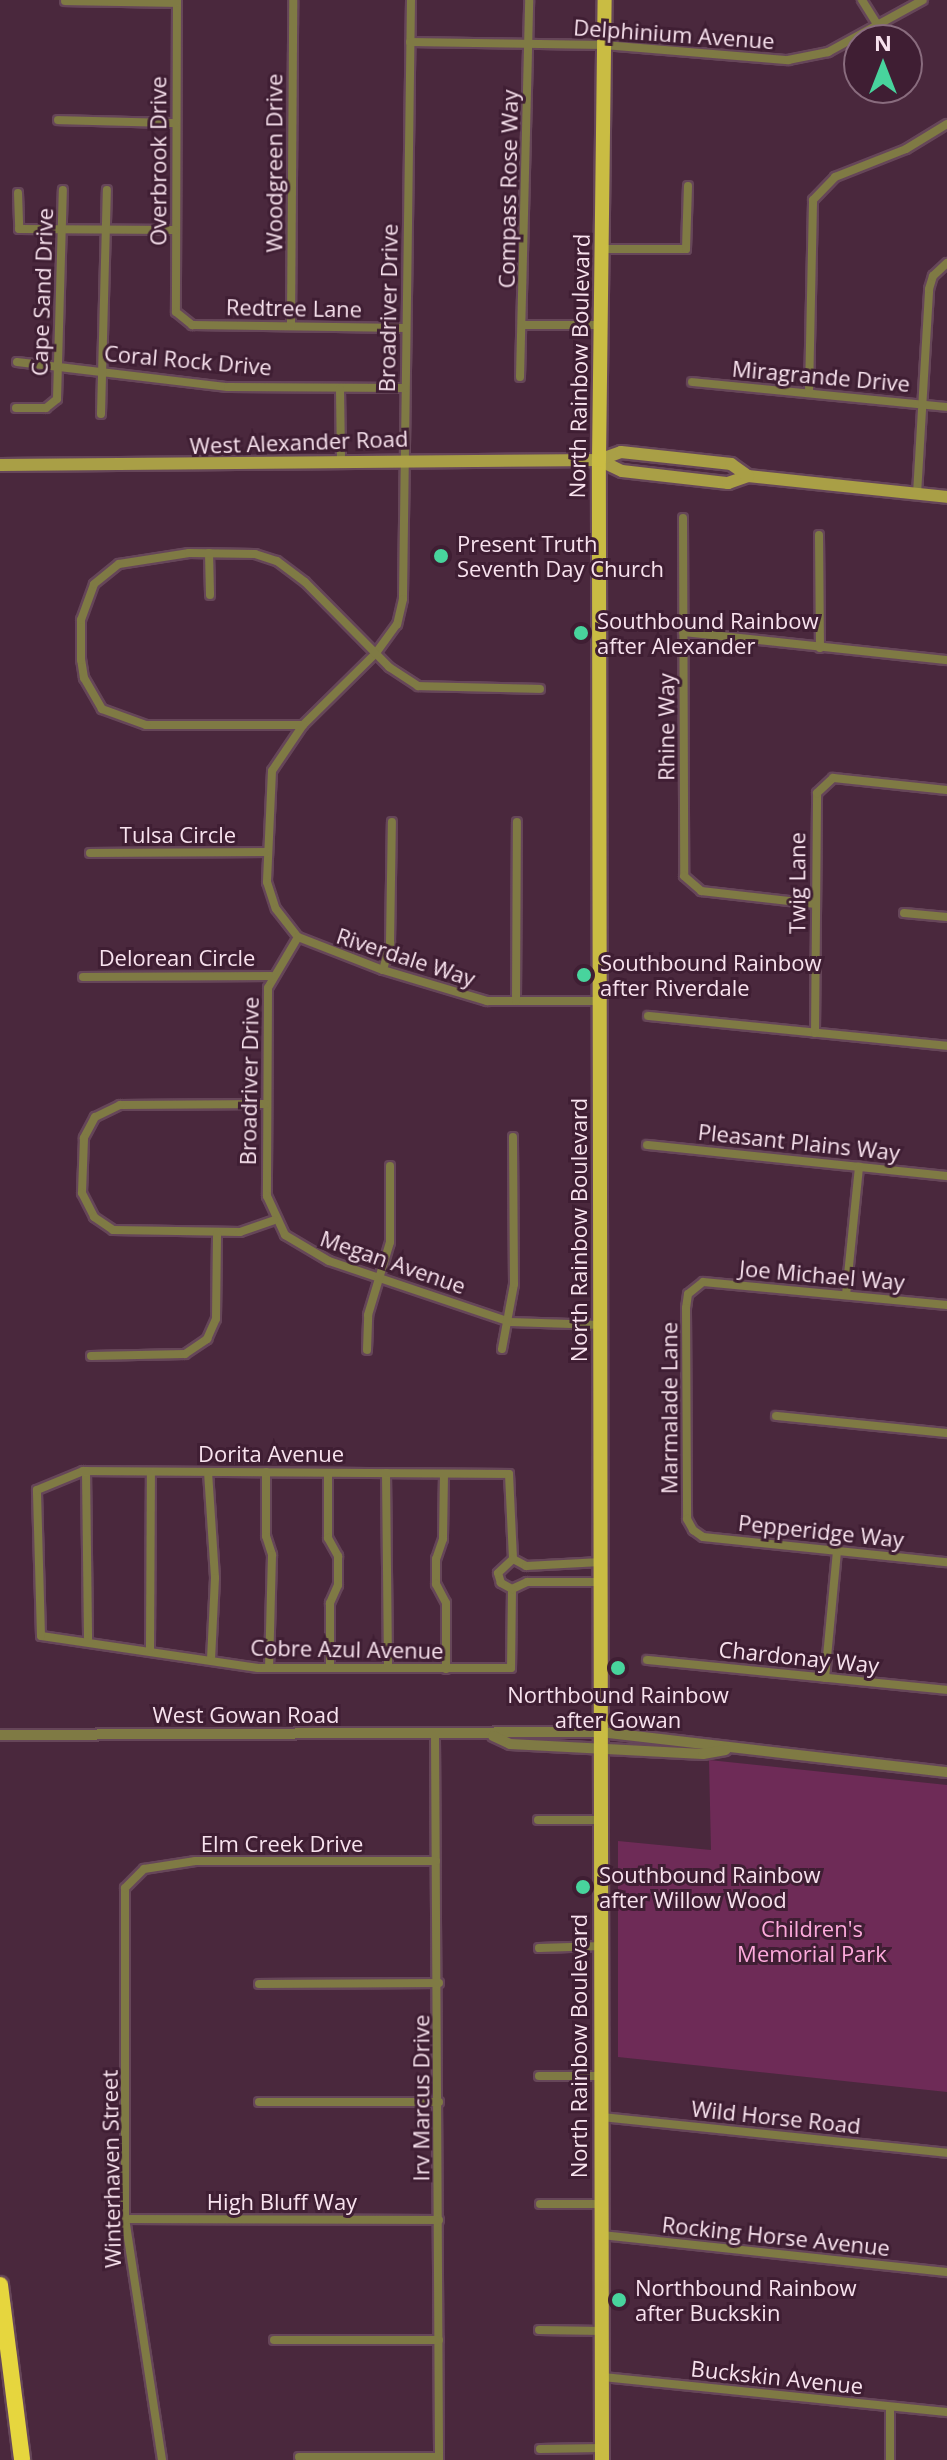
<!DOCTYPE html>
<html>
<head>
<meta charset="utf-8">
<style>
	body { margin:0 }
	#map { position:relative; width:947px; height:2460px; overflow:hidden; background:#4a283d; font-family:"Open Sans",sans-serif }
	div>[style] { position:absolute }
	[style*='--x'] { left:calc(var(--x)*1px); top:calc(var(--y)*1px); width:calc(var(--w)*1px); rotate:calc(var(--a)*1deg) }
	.green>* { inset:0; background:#6e2b57 }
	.roads { filter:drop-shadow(2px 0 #664659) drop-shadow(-2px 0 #664659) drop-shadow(0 2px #664659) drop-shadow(0 -2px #664659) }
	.minor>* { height:8px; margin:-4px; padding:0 4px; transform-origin:4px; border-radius:4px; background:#7f7a44 }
	.tertiary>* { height:10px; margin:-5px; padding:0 5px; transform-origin:5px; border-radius:5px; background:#7f7a44 }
	.secondary>* { height:12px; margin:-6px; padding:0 6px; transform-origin:6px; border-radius:6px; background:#a99f46 }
	.primary>* { height:14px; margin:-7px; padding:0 7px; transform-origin:7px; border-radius:7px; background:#c9bc43 }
	.motorway>* { height:16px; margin:-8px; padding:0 8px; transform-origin:8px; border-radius:8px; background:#e6d63e }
	.dots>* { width:22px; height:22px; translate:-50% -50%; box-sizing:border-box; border:4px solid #3f1e33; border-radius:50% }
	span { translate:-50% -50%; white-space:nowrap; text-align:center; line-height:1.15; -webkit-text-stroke:6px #3f1e33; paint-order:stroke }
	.street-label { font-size:22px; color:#f8e2ee }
	.poi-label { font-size:22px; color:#f8e2ee }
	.left { translate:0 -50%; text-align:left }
	.park-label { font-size:22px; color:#fdaadc }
	.north { position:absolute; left:843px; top:24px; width:80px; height:80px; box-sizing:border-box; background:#3f1e33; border:2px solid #896c7e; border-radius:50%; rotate:0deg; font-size:22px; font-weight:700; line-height:32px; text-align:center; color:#f8e2ee }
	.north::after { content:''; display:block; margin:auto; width:28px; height:36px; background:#48d49d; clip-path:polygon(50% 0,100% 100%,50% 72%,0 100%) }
</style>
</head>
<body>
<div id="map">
	<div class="green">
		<div style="clip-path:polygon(709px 1760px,947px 1785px,947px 2092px,618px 2057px,618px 1841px,711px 1850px)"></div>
	</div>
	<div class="roads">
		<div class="minor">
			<div style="--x:177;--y:0;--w:312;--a:90.2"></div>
			<div style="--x:176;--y:312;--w:21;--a:39"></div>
			<div style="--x:192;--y:325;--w:214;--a:0.8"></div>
			<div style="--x:411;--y:0;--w:599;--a:90.77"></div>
			<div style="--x:403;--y:599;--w:26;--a:103"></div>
			<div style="--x:397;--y:624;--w:36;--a:126"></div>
			<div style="--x:376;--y:653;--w:103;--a:135.4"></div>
			<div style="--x:303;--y:725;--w:55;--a:124"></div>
			<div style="--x:272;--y:771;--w:111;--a:92.6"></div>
			<div style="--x:267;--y:882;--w:28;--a:72"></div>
			<div style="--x:276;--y:909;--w:36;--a:52"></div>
			<div style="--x:298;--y:937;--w:91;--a:21.2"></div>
			<div style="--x:383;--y:970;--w:109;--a:16.6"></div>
			<div style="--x:487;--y:1001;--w:114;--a:0"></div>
			<div style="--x:862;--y:0;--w:28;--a:58"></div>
			<div style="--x:65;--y:1;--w:112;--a:1"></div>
			<div style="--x:410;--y:42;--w:194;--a:0.9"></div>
			<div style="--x:604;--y:45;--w:185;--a:4.7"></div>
			<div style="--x:788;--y:60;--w:41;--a:-11.3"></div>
			<div style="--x:828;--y:52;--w:108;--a:-28.7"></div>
			<div style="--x:58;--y:120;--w:118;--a:1.5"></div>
			<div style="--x:18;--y:193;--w:36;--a:88"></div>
			<div style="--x:19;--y:229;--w:156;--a:0.4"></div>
			<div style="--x:603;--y:249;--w:83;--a:0"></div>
			<div style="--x:686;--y:249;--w:63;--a:-88.2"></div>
			<div style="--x:524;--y:325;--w:78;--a:0"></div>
			<div style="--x:291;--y:326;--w:326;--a:-89.6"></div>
			<div style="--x:17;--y:362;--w:212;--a:6.8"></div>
			<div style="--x:228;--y:387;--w:177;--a:0.3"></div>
			<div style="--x:520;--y:377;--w:377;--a:-88.6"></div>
			<div style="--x:692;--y:382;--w:256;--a:5.6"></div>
			<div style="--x:340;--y:388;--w:70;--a:89.2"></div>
			<div style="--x:809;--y:393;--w:193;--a:-88.8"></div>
			<div style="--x:813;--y:200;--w:32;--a:-46"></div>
			<div style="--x:835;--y:177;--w:76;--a:-21.5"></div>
			<div style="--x:906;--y:149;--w:48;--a:-31.4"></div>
			<div style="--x:16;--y:408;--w:30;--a:0"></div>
			<div style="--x:46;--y:408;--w:14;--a:-39"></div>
			<div style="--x:57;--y:399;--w:209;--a:-88.4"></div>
			<div style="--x:101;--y:414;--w:224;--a:-88.5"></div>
			<div style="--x:917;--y:494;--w:205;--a:-86.6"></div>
			<div style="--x:929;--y:289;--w:14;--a:-73"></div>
			<div style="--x:933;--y:276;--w:19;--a:-43"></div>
			<div style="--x:683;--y:518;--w:358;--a:89.8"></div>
			<div style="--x:684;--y:876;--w:23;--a:41"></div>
			<div style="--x:701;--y:891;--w:115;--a:6.5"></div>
			<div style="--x:819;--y:535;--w:113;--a:89.5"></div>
			<div style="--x:209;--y:553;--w:42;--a:88.6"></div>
			<div style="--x:683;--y:632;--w:265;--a:6.1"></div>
			<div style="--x:303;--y:725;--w:157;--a:180"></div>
			<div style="--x:146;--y:725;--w:47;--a:-160"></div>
			<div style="--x:102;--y:709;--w:36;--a:-120"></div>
			<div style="--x:84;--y:678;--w:18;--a:-99"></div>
			<div style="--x:81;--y:660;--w:40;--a:-90"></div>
			<div style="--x:81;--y:620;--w:38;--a:-70"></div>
			<div style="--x:94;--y:584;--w:32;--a:-39"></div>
			<div style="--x:119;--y:564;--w:71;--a:-8.9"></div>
			<div style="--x:189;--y:553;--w:66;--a:0.9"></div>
			<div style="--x:255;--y:554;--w:23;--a:18"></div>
			<div style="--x:277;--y:561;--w:35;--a:37"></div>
			<div style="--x:305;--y:582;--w:120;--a:45.3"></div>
			<div style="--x:389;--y:667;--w:35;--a:33"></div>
			<div style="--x:418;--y:686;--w:122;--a:1.4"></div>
			<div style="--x:90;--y:853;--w:176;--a:-0.3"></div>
			<div style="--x:904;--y:913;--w:43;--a:5.3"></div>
			<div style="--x:298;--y:937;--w:59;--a:120.5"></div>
			<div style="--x:268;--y:988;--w:208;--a:90.3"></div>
			<div style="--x:267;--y:1196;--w:43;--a:65.2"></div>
			<div style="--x:285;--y:1235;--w:51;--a:30.6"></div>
			<div style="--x:329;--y:1261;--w:191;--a:18.6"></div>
			<div style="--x:510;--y:1322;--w:91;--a:1.9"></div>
			<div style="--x:383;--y:970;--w:28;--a:-75"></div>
			<div style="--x:390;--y:943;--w:121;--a:-89.1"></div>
			<div style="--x:83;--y:977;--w:188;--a:-0.3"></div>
			<div style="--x:516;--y:1001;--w:179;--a:-89.7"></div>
			<div style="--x:648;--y:1016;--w:301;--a:5.7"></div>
			<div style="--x:815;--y:1033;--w:240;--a:-89.5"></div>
			<div style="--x:817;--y:793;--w:22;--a:-43"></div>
			<div style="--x:833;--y:778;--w:115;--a:6"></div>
			<div style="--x:266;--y:1104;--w:146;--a:179.6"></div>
			<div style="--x:120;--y:1105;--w:28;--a:154"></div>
			<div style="--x:95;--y:1117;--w:24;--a:118"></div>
			<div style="--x:84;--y:1138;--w:55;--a:92.1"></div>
			<div style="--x:82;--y:1193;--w:27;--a:63"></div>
			<div style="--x:94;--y:1217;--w:23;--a:34"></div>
			<div style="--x:113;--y:1230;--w:127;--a:0.9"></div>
			<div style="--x:240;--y:1232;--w:36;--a:-19"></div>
			<div style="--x:647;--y:1145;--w:302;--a:5.9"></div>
			<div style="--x:846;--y:1295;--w:129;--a:-84.2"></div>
			<div style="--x:947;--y:1305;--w:245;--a:-174.6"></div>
			<div style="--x:703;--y:1282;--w:19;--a:141"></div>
			<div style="--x:688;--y:1294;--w:14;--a:98"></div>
			<div style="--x:686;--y:1308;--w:211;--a:89.7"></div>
			<div style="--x:687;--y:1519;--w:13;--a:61"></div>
			<div style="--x:693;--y:1530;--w:12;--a:35"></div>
			<div style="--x:703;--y:1537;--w:245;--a:5.9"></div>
			<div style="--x:502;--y:1349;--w:66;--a:-79.5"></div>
			<div style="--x:514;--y:1284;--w:147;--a:-90.4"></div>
			<div style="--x:367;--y:1350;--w:35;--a:-88"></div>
			<div style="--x:368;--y:1315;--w:76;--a:-73.2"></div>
			<div style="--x:390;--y:1242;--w:76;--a:-90"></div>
			<div style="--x:91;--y:1356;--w:94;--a:-1.2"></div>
			<div style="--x:185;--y:1354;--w:27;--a:-34"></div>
			<div style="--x:207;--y:1339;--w:22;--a:-66"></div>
			<div style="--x:216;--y:1319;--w:86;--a:-89.3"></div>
			<div style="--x:776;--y:1416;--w:172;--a:5.7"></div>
			<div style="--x:86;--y:1471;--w:168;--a:89.3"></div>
			<div style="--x:208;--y:1472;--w:106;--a:86.2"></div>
			<div style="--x:215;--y:1578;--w:82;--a:92.8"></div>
			<div style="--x:266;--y:1472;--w:64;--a:90"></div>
			<div style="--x:266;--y:1536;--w:20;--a:72"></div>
			<div style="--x:272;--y:1555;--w:113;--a:91.5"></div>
			<div style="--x:328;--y:1473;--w:65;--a:90"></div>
			<div style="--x:328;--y:1538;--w:21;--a:61"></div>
			<div style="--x:338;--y:1556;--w:29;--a:90"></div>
			<div style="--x:338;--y:1585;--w:20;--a:114"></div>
			<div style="--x:330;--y:1603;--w:65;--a:90"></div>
			<div style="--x:386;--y:1473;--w:195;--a:89.4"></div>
			<div style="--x:444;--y:1474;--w:65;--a:90.9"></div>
			<div style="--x:443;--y:1539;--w:21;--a:109"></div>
			<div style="--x:436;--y:1559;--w:25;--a:90"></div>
			<div style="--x:436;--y:1584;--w:21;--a:62"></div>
			<div style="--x:446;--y:1603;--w:66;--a:90"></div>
			<div style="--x:513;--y:1559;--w:15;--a:28"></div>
			<div style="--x:526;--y:1566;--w:75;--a:-3.1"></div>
			<div style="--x:512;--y:1589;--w:79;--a:90.7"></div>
			<div style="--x:511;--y:1668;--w:253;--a:180"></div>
			<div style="--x:258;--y:1668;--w:219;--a:-171.6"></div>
			<div style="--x:41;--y:1636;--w:146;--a:-91.6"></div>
			<div style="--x:37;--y:1490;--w:50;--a:-22.4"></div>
			<div style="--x:83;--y:1471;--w:426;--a:0.4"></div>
			<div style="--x:509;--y:1474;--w:85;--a:87.3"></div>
			<div style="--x:512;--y:1589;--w:17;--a:-25"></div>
			<div style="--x:527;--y:1582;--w:74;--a:0"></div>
			<div style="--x:512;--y:1589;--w:13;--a:-151"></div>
			<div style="--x:501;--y:1583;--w:10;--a:-107"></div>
			<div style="--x:498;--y:1573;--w:21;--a:-43"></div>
			<div style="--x:150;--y:1649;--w:177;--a:-89.7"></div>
			<div style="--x:647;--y:1660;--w:301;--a:5.7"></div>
			<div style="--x:825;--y:1678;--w:128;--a:-84.6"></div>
			<div style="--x:435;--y:1736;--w:724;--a:89.68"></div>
			<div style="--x:538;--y:1820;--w:62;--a:0"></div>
			<div style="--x:539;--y:1948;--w:63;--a:-1.8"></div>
			<div style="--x:259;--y:1984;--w:180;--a:-0.3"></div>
			<div style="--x:539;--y:2076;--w:63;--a:0"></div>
			<div style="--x:259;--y:2102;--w:180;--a:0"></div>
			<div style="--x:601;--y:2117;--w:348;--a:5.9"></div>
			<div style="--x:540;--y:2204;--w:61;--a:0"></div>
			<div style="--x:125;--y:2219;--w:314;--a:0.2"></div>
			<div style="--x:601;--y:2235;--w:348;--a:6.1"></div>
			<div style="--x:539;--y:2330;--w:63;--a:0.9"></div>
			<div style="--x:274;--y:2340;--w:165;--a:0"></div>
			<div style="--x:602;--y:2377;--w:347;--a:5.8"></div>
			<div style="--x:890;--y:2407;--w:53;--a:90"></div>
			<div style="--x:540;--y:2449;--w:62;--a:-0.9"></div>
			<div style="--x:299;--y:2457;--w:140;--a:0"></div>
			<div style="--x:162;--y:2460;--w:244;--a:-98.7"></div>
			<div style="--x:125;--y:2219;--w:331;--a:-90"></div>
			<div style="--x:125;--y:1888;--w:27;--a:-45"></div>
			<div style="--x:144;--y:1869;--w:52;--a:-8.9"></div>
			<div style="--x:195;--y:1861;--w:241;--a:0"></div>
		</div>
		<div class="tertiary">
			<div style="--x:0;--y:1735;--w:600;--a:-0.29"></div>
			<div style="--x:600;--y:1732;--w:349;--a:6.6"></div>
			<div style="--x:493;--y:1736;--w:19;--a:25"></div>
			<div style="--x:510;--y:1744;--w:193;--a:3"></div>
			<div style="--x:703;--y:1754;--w:23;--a:-10"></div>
		</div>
		<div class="secondary">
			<div style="--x:599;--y:460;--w:25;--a:26"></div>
			<div style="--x:622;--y:471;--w:107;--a:6.5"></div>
			<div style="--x:728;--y:483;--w:21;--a:-19"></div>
			<div style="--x:748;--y:476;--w:200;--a:6"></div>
			<div style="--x:0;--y:465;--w:599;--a:-0.48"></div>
			<div style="--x:599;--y:460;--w:23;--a:-20"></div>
			<div style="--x:621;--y:452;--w:111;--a:6.2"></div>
			<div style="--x:731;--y:464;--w:21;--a:35"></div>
		</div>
		<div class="primary">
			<div style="--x:602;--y:2460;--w:2000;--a:-90.09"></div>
			<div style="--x:599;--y:460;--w:460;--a:-89.3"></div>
		</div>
		<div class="motorway">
			<div style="--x:0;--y:2285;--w:176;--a:82.8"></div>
		</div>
	</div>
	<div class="dots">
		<div style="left:441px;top:556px;background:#48d49d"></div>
		<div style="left:581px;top:633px;background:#48d49d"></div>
		<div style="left:584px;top:975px;background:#48d49d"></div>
		<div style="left:618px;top:1668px;background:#48d49d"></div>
		<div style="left:583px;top:1887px;background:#48d49d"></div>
		<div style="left:619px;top:2300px;background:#48d49d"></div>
	</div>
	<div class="street-label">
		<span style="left:674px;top:34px;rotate:4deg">Delphinium Avenue</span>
		<span style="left:158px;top:161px;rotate:-90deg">Overbrook Drive</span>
		<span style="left:274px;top:163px;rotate:-90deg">Woodgreen Drive</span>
		<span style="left:508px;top:189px;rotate:-89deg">Compass Rose Way</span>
		<span style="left:42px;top:292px;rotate:-88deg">Cape Sand Drive</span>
		<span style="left:294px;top:308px;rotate:1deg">Redtree Lane</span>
		<span style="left:388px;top:308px;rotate:-89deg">Broadriver Drive</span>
		<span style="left:188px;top:360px;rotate:5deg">Coral Rock Drive</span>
		<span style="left:579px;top:366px;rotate:-89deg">North Rainbow Boulevard</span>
		<span style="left:821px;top:376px;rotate:5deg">Miragrande Drive</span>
		<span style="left:299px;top:442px;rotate:-2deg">West Alexander Road</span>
		<span style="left:666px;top:727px;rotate:-90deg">Rhine Way</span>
		<span style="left:178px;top:835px">Tulsa Circle</span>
		<span style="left:797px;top:883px;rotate:-90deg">Twig Lane</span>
		<span style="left:406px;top:957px;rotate:18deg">Riverdale Way</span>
		<span style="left:177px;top:958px">Delorean Circle</span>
		<span style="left:249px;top:1081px;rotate:-89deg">Broadriver Drive</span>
		<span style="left:799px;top:1142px;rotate:6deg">Pleasant Plains Way</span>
		<span style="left:579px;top:1230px;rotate:-90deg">North Rainbow Boulevard</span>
		<span style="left:393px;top:1262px;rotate:19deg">Megan Avenue</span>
		<span style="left:822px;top:1275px;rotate:5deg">Joe Michael Way</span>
		<span style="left:669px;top:1408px;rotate:-90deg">Marmalade Lane</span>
		<span style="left:271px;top:1454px">Dorita Avenue</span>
		<span style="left:821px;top:1531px;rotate:6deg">Pepperidge Way</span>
		<span style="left:347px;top:1649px;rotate:1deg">Cobre Azul Avenue</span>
		<span style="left:799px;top:1657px;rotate:6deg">Chardonay Way</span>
		<span style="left:246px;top:1715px">West Gowan Road</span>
		<span style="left:282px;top:1844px">Elm Creek Drive</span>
		<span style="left:579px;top:2046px;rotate:-90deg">North Rainbow Boulevard</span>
		<span style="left:421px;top:2098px;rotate:-90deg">Irv Marcus Drive</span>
		<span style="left:776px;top:2117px;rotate:6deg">Wild Horse Road</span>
		<span style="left:111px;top:2169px;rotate:-91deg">Winterhaven Street</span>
		<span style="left:282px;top:2202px">High Bluff Way</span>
		<span style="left:776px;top:2236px;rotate:6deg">Rocking Horse Avenue</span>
		<span style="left:777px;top:2377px;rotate:6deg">Buckskin Avenue</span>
	</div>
	<div class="poi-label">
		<span class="left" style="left:457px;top:556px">Present Truth<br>Seventh Day Church</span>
		<span class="left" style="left:597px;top:633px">Southbound Rainbow<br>after Alexander</span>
		<span class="left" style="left:600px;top:975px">Southbound Rainbow<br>after Riverdale</span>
		<span style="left:618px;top:1707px">Northbound Rainbow<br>after Gowan</span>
		<span class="left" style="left:599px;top:1887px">Southbound Rainbow<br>after Willow Wood</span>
		<span class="left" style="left:635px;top:2300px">Northbound Rainbow<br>after Buckskin</span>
	</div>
	<div class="park-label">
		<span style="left:812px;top:1941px">Children's<br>Memorial Park</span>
	</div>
	<div class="north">N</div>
</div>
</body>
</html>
